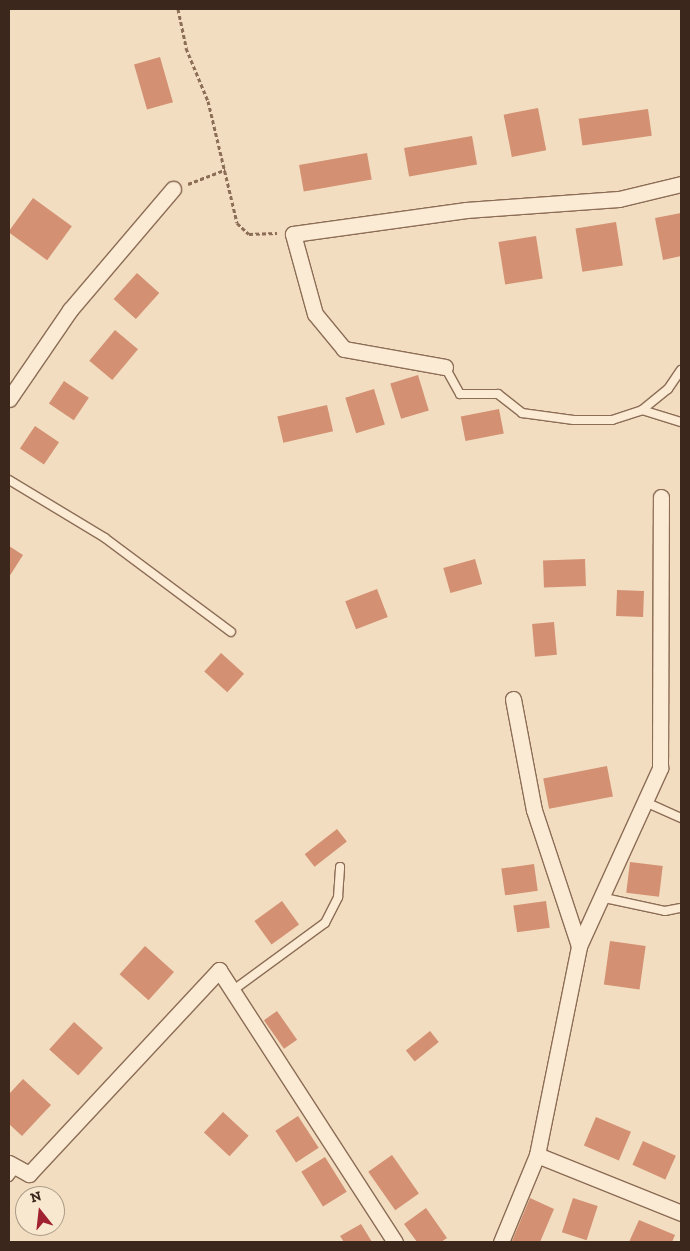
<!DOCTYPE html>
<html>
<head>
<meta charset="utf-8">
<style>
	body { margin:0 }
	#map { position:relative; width:690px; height:1251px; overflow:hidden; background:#f2ddc0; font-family:"Zilla Slab",serif }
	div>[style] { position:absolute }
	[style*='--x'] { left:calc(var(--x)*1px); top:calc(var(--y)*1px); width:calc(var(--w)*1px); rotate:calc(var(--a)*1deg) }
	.building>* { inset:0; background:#d39072; transform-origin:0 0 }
	.path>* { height:3px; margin-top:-1.5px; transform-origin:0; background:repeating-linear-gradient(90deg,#8c6d56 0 4px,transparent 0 6.5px) }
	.roads { filter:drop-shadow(1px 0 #8c6d56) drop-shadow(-1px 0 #8c6d56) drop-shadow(0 1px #8c6d56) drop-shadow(0 -1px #8c6d56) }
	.service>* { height:8px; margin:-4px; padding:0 4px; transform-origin:4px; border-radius:4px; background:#fcebd4 }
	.minor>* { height:15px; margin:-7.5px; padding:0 7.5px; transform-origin:7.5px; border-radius:7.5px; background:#fcebd4 }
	span { translate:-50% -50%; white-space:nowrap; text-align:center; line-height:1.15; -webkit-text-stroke:4px #f8e8d0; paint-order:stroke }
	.frame { position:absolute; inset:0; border:10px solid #3b271c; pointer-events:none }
	.north { position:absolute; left:15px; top:1186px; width:50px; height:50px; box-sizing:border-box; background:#f8e8d0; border:1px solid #ac9b88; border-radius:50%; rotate:344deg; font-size:14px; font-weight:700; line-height:20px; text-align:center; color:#3b271c }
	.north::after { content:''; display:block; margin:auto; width:18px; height:22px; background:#a02130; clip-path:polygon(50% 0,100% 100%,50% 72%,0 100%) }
</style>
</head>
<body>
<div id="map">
	<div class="building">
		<div style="left:160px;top:57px;width:47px;height:27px;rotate:74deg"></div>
		<div style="left:538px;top:108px;width:43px;height:35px;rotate:79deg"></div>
		<div style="left:648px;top:109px;width:27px;height:70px;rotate:82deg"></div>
		<div style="left:472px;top:136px;width:29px;height:69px;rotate:80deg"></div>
		<div style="left:367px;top:153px;width:27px;height:69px;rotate:80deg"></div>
		<div style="left:33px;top:198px;width:48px;height:42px;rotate:36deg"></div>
		<div style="clip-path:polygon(681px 213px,681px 256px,663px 260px,655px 218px)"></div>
		<div style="left:616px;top:222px;width:44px;height:41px;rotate:81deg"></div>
		<div style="left:536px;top:236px;width:43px;height:38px;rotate:81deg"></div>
		<div style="left:137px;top:273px;width:30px;height:35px;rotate:42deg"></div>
		<div style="left:115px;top:330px;width:30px;height:40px;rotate:40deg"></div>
		<div style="left:418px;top:375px;width:37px;height:29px;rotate:73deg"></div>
		<div style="left:64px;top:381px;width:30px;height:27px;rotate:34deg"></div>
		<div style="left:374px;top:389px;width:37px;height:30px;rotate:73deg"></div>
		<div style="left:327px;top:405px;width:27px;height:51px;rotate:77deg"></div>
		<div style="left:499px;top:409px;width:25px;height:39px;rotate:79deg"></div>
		<div style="left:35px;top:426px;width:29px;height:27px;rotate:34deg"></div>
		<div style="clip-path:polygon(9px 546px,23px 555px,9px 577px)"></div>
		<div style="left:475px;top:559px;width:26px;height:33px;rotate:74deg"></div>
		<div style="left:585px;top:559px;width:27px;height:42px;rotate:88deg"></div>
		<div style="left:377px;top:589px;width:30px;height:34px;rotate:69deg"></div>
		<div style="left:617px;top:590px;width:27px;height:26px;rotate:2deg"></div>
		<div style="left:554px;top:622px;width:33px;height:22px;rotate:85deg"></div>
		<div style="left:221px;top:653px;width:31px;height:25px;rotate:42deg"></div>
		<div style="left:607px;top:766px;width:31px;height:65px;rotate:79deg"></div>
		<div style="left:337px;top:829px;width:16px;height:41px;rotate:52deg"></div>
		<div style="left:630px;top:862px;width:33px;height:31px;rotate:7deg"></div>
		<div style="left:534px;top:864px;width:27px;height:33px;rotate:82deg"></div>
		<div style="left:282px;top:901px;width:29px;height:34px;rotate:54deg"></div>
		<div style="left:546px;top:901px;width:27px;height:33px;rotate:82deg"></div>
		<div style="left:610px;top:941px;width:36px;height:44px;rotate:8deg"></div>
		<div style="left:145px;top:946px;width:39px;height:38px;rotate:42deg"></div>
		<div style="left:277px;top:1011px;width:35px;height:16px;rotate:55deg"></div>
		<div style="left:74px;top:1022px;width:39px;height:37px;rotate:42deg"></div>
		<div style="left:430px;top:1031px;width:14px;height:31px;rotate:51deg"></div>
		<div style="clip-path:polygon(23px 1079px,51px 1105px,22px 1136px,9px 1124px,9px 1094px)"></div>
		<div style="left:223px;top:1112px;width:35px;height:28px;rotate:43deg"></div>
		<div style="left:298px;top:1116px;width:38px;height:27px;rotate:57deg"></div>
		<div style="left:596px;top:1117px;width:38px;height:31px;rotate:23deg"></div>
		<div style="left:643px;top:1141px;width:36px;height:26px;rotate:24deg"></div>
		<div style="left:392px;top:1155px;width:47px;height:29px;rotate:55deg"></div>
		<div style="left:325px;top:1157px;width:41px;height:28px;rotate:58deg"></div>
		<div style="clip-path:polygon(530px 1198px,554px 1209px,540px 1242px,515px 1242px,512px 1241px)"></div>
		<div style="left:573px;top:1198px;width:26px;height:36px;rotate:18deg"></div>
		<div style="clip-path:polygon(426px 1208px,447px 1238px,441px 1242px,417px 1242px,404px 1224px)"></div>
		<div style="clip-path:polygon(639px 1220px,675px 1235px,672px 1242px,629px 1242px)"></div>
		<div style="clip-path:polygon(361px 1224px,372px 1242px,344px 1242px,340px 1236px)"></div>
	</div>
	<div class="path">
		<div style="--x:178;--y:9;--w:40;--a:78"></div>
		<div style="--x:186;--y:48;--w:57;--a:67.5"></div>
		<div style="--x:208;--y:101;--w:125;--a:76.6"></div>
		<div style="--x:237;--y:223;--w:16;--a:43"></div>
		<div style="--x:249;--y:234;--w:28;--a:-2"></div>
		<div style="--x:188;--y:184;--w:40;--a:-21"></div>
	</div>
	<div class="roads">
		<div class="service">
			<div style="--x:445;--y:367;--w:31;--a:61"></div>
			<div style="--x:460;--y:394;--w:38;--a:0"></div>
			<div style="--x:498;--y:394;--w:31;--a:38"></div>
			<div style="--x:522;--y:413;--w:52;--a:7.7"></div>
			<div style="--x:574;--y:420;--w:38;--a:0"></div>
			<div style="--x:612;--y:420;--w:32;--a:-18"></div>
			<div style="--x:642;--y:410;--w:33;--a:-39"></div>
			<div style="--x:668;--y:389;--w:23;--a:-56"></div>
			<div style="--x:642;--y:410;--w:41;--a:17.1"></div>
			<div style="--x:9;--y:480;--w:112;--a:31.1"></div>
			<div style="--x:105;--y:538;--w:157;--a:36.7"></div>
			<div style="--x:643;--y:801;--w:42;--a:24.1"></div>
			<div style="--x:600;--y:897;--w:66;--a:12.2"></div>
			<div style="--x:665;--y:911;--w:16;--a:-11"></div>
			<div style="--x:232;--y:991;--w:115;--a:-36.2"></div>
			<div style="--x:325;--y:923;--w:29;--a:-63"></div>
			<div style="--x:338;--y:897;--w:30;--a:-86"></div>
			<div style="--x:9;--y:1177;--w:11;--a:-52"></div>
		</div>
		<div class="minor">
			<div style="--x:445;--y:367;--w:103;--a:-169.9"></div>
			<div style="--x:344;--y:349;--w:45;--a:-129.6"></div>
			<div style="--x:315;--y:314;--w:83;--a:-105.4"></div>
			<div style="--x:293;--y:234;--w:175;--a:-7.9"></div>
			<div style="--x:466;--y:210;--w:153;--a:-4.1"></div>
			<div style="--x:619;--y:199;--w:64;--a:-13.6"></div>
			<div style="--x:9;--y:399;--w:108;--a:-55.6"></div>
			<div style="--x:70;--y:310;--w:159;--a:-49.6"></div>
			<div style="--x:513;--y:699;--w:113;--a:79.3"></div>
			<div style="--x:534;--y:810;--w:143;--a:71.7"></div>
			<div style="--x:537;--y:1155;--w:155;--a:21.9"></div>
			<div style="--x:9;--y:1163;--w:23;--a:29"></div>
			<div style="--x:29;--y:1174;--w:279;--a:-47"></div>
			<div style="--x:219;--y:970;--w:324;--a:57.1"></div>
			<div style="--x:501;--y:1242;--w:94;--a:-67.5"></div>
			<div style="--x:537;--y:1155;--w:213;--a:-78.6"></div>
			<div style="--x:579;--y:946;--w:196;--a:-65.5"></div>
			<div style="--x:660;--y:768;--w:271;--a:-89.8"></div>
		</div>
	</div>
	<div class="frame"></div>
	<div class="north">N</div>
</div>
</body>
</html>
